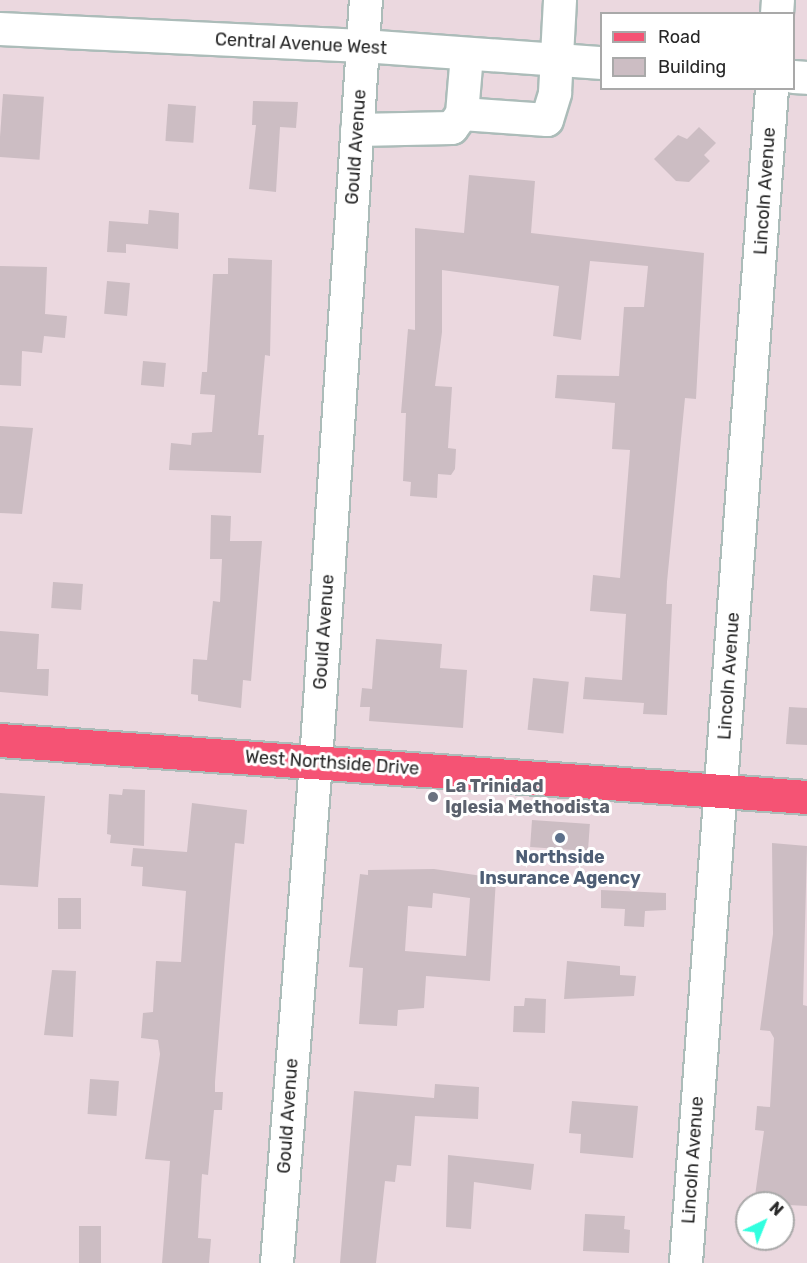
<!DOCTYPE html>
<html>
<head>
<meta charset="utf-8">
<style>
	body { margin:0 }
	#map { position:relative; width:807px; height:1263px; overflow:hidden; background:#ebd8df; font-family:Rubik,sans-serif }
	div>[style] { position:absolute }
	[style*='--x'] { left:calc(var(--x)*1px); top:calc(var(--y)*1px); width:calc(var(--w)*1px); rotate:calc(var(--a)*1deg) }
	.building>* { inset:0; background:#ccbdc3; transform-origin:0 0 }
	.roads { filter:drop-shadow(2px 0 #acbcb9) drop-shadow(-2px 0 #acbcb9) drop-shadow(0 2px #acbcb9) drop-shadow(0 -2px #acbcb9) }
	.minor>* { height:32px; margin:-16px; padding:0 16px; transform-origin:16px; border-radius:16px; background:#fff }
	.major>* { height:33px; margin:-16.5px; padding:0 16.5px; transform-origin:16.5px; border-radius:16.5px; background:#f55374 }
	.dots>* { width:16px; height:16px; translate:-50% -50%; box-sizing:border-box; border:3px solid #fff; border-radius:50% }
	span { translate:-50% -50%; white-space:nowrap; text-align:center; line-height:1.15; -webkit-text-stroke:6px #fff; paint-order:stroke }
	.street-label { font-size:18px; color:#272727 }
	.worship-label { font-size:18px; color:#5b616d; font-weight:700 }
	.left { translate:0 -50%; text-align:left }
	.service-label { font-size:18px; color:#4e5e75; font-weight:700 }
	.legend { position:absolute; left:600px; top:12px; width:195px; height:78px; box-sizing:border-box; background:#fff; border:2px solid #a9a9a9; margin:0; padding:8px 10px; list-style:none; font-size:18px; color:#272727 }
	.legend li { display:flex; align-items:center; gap:12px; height:30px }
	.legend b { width:30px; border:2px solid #a9a9a9 }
	.north { position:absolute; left:735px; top:1191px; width:60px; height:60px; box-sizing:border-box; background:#fff; border:2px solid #a9a9a9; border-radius:50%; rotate:43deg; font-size:16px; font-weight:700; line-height:24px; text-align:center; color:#272727 }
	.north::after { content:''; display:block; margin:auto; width:21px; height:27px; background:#31ffdf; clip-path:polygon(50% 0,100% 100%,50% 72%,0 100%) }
</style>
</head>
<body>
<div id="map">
	<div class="building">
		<div style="left:3px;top:94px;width:41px;height:63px;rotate:4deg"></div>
		<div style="clip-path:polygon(253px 101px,298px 102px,296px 128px,280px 127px,276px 192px,249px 189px,256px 125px,252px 125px)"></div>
		<div style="left:168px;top:104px;width:28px;height:37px;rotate:4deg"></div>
		<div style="clip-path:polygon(699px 127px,716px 143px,704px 155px,710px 161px,689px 182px,676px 181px,654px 159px,678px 135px,687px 139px)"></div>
		<div style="clip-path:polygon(469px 175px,535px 181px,531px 233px,704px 253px,696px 399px,685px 398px,667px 582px,666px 604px,672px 604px,667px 715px,643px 714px,644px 703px,583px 699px,585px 677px,622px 680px,626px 614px,590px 611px,593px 575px,620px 578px,630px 450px,612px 449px,615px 403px,555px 398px,557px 375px,619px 376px,624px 307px,644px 307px,648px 266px,590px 261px,581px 340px,553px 336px,559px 286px,442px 270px,442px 332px,435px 386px,452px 387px,448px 448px,456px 449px,455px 469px,451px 475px,438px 474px,437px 498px,410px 496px,411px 482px,403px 481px,406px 413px,401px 413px,408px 329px,415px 330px,415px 228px,464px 233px)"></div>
		<div style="clip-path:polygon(149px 210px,179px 213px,178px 249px,126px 244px,126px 253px,107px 252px,109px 221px,148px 224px)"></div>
		<div style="clip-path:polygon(228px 258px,272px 260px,270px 356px,265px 355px,258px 435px,264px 435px,261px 473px,169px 470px,171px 443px,191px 445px,192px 433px,212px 432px,215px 395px,200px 394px,202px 372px,207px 372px,213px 274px,228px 274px)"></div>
		<div style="clip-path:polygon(0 266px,47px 267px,45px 314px,67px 316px,65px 338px,44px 336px,42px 353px,22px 351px,21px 386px,0 385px)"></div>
		<div style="left:107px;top:281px;width:23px;height:33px;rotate:5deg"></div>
		<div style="left:143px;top:361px;width:23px;height:24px;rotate:5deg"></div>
		<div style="clip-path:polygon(0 426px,33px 428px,22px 514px,0 513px)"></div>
		<div style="clip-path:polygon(211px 515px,231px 516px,230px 541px,262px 541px,251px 681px,243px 680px,241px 708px,198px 701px,198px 695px,191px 694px,193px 659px,207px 660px,213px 601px,220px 602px,222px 559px,210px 559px)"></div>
		<div style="left:53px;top:582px;width:30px;height:26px;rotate:4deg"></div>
		<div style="clip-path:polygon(0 631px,39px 634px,37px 669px,49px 669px,48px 696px,0 692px)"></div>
		<div style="clip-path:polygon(376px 639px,442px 644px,440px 668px,467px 670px,463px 728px,369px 721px,370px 707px,360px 707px,362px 688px,372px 689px)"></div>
		<div style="left:533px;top:678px;width:36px;height:52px;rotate:6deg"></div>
		<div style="clip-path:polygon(789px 707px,807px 708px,807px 745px,786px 744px)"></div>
		<div style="clip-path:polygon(123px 789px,145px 790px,144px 846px,110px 843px,111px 835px,107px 834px,109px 794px,122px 795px)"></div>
		<div style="clip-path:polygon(0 793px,45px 796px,38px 887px,0 885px)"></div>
		<div style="clip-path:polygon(192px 803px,247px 810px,244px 844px,235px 843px,225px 956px,215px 1082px,215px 1092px,223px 1092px,222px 1110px,214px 1110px,208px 1175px,202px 1174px,198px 1238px,211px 1239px,209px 1263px,162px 1263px,170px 1161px,145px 1159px,160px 1054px,158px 1040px,141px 1038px,143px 1013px,153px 1012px,156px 961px,181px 962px,186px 891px,142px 886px,143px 867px,131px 866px,133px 848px,187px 852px)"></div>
		<div style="left:532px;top:820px;width:58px;height:27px;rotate:4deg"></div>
		<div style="clip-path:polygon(772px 843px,807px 846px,803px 1005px,807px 1006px,807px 1206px,754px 1203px,764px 1131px,755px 1130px,757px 1106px,770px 1107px,774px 1038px,770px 1031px,760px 1030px,773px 934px)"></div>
		<div style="clip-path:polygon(evenodd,434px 869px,496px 878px,490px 981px,426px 976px,424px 1008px,398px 1010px,397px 1026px,359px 1024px,363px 968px,349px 967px,360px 874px,368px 875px,368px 870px,434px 869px,433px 893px,470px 898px,466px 956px,405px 951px,408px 906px,432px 908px,433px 893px)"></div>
		<div style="clip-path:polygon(601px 890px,666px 893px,666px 910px,645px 911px,644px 927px,624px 926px,625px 909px,601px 908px)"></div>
		<div style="left:58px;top:898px;width:23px;height:31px"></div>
		<div style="clip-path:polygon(567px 961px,620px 966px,620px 975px,636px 976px,634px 996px,564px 999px)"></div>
		<div style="clip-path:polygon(52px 970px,76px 971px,73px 1037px,44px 1035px)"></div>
		<div style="clip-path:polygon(525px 998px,546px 999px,545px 1033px,513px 1032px,514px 1006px,524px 1006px)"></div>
		<div style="left:90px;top:1079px;width:29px;height:35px;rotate:4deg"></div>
		<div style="clip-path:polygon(435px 1084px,479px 1087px,478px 1119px,415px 1116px,411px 1166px,397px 1165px,395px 1182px,385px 1181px,376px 1263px,340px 1263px,354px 1091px,434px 1098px)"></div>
		<div style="clip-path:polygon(572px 1101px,638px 1106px,633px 1158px,580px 1153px,581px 1134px,569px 1133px)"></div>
		<div style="clip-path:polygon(448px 1155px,534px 1164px,531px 1190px,474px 1182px,471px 1229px,446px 1227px)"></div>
		<div style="clip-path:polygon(585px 1214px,625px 1216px,624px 1229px,630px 1230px,629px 1253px,583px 1251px)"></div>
		<div style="left:79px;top:1226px;width:22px;height:37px"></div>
	</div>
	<div class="roads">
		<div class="minor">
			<div style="--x:777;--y:14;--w:14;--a:-86"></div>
			<div style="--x:0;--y:29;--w:363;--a:2.7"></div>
			<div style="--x:363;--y:46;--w:240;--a:4.1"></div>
			<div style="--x:794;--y:77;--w:13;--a:4"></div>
			<div style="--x:462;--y:114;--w:85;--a:4"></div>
			<div style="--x:547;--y:120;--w:28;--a:-73"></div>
			<div style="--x:555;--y:93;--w:93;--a:-86.9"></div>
			<div style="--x:357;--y:130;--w:95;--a:-1.2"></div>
			<div style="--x:452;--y:128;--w:17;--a:-54"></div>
			<div style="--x:462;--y:114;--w:60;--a:-85.2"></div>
			<div style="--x:277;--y:1263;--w:503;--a:-85.55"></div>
			<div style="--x:316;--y:762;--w:764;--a:-86.25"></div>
			<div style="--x:686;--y:1263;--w:1178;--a:-85.81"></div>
		</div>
		<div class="major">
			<div style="--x:0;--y:740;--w:809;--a:4.04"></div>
		</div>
	</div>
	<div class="dots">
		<div style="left:433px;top:797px;background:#6b7280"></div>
		<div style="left:560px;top:838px;background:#5c6f8a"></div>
	</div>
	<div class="street-label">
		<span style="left:301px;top:44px;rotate:3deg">Central Avenue West</span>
		<span style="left:356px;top:147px;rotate:-86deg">Gould Avenue</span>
		<span style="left:765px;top:191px;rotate:-86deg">Lincoln Avenue</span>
		<span style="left:324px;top:632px;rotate:-86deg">Gould Avenue</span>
		<span style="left:729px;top:676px;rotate:-86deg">Lincoln Avenue</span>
		<span style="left:332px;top:763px;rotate:4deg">West Northside Drive</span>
		<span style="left:288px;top:1116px;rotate:-86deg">Gould Avenue</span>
		<span style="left:693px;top:1160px;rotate:-86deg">Lincoln Avenue</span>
	</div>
	<div class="worship-label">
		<span class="left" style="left:445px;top:797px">La Trinidad<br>Iglesia Methodista</span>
	</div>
	<div class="service-label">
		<span style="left:560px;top:868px">Northside<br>Insurance Agency</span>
	</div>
	<ul class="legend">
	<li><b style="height:8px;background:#f55374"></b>Road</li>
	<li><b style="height:16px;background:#ccbdc3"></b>Building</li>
	</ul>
	<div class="north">N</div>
</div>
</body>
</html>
